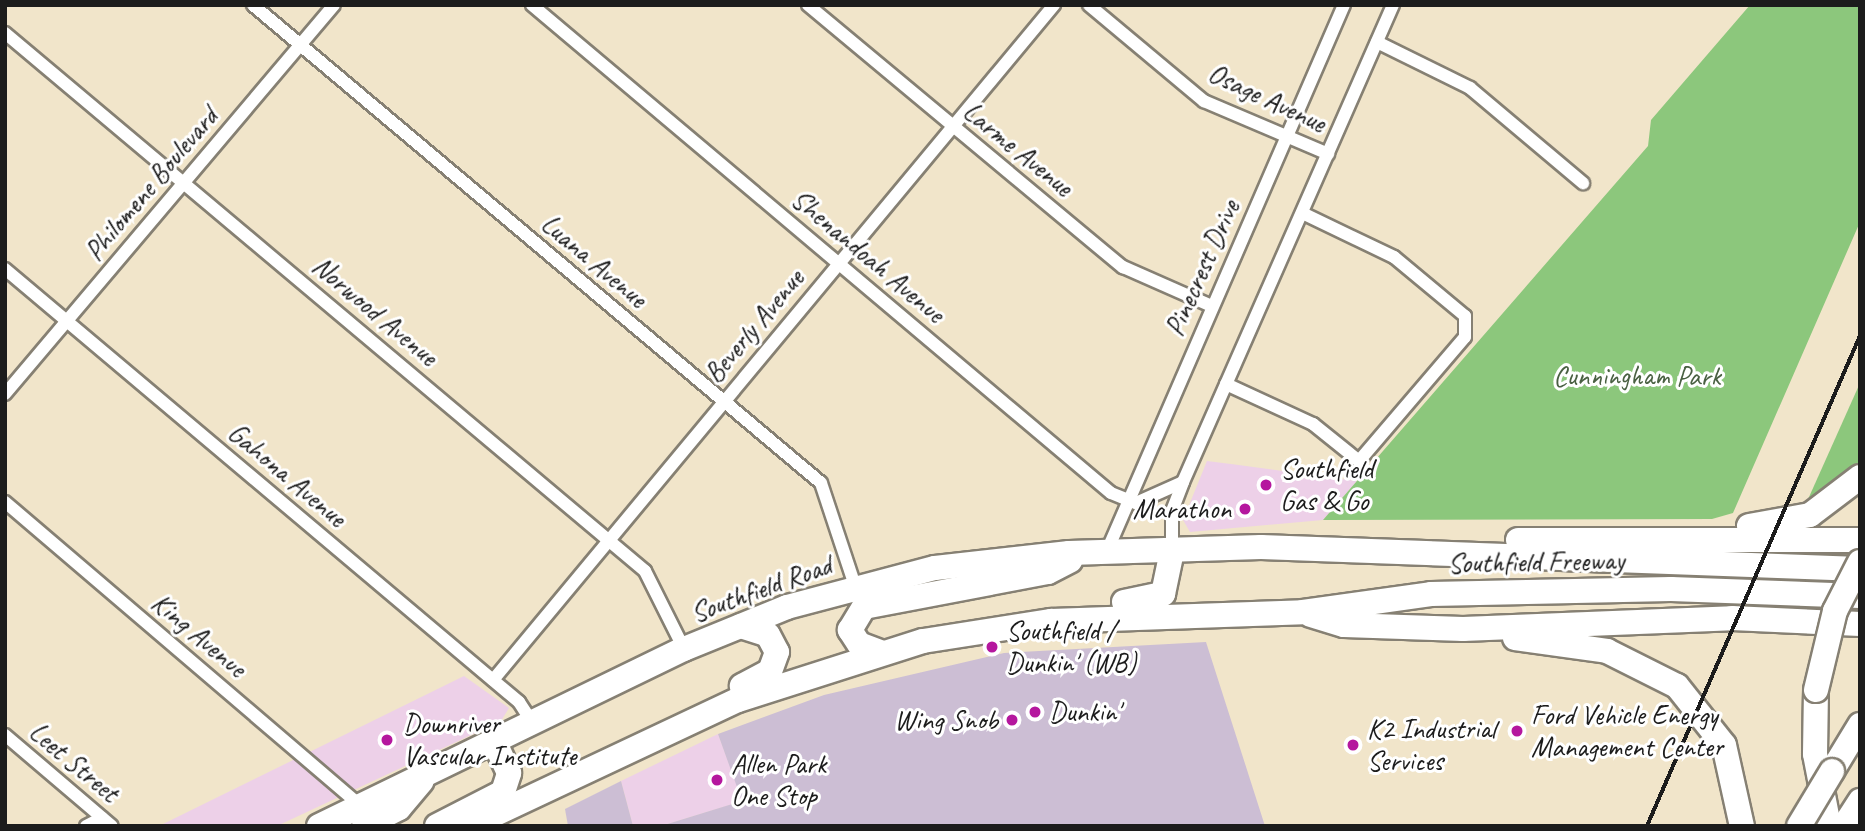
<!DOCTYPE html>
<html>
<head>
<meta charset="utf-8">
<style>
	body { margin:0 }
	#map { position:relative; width:1865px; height:831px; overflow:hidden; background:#f1e5ca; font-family:Caveat,sans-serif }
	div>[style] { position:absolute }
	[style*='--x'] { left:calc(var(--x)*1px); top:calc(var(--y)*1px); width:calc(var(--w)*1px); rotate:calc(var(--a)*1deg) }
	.built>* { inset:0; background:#edd0e8 }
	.industrial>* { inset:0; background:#ccbed4 }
	.green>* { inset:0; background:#8cc77c }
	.roads { filter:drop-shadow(2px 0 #868073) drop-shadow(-2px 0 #868073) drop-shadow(0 2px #868073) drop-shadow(0 -2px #868073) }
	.street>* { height:12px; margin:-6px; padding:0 6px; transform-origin:6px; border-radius:6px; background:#fff }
	.highway>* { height:24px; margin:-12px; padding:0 12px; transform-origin:12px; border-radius:12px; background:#fff }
	.rail>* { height:3.5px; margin:-1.75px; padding:0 1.75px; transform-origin:1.75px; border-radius:1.75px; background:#1c1c1c }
	.bridges { filter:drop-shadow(2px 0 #868073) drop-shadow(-2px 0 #868073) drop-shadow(0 2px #868073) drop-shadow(0 -2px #868073) }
	.highway-bridge>* { height:24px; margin:-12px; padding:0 12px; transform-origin:12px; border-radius:12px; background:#fff }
	.dots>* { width:19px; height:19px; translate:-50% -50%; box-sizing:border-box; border:4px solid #fff; border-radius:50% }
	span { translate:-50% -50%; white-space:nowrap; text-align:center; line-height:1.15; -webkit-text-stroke:6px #fff; paint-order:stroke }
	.street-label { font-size:28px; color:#1c1c1c }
	.park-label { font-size:28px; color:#496042 }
	.poi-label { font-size:28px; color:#1c1c1c }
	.left { translate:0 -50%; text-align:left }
	.right { translate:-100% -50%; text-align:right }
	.frame { position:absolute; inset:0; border:7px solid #1c1c1c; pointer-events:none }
</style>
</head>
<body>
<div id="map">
	<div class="built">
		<div style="clip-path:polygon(1207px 461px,1231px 464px,1357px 481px,1323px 520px,1190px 532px,1183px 520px)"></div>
		<div style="clip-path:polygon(464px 676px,509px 708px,501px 721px,277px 826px,159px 826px)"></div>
		<div style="clip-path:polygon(718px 734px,743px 801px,661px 826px,633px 826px,621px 781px)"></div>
	</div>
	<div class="industrial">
		<div style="clip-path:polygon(1206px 642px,1265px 826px,661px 826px,742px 801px,718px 734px,824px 695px,1004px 653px)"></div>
		<div style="clip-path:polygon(621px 781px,633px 826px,568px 826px,565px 809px)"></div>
	</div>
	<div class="green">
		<div style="clip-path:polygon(1750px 5px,1860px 5px,1860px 222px,1733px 513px,1712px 519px,1323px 520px,1648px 146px,1651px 120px)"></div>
		<div style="clip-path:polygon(1860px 383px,1860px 463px,1805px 506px)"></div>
	</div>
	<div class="roads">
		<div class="street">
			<div style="--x:253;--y:5;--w:742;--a:40.08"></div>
			<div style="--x:821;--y:483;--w:108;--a:71.7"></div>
			<div style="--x:532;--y:5;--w:757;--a:40.13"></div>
			<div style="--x:1111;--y:493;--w:27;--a:22"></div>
			<div style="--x:1136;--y:503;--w:51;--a:-24.1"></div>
			<div style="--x:808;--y:5;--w:410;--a:39.8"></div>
			<div style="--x:1123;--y:267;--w:97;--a:23.7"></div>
			<div style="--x:1089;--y:5;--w:150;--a:39.9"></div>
			<div style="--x:1204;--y:101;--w:135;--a:23.1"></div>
			<div style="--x:5;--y:33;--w:836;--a:40.05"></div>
			<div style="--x:645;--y:571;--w:87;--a:63.4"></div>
			<div style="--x:1377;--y:42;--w:104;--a:26.3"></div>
			<div style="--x:1470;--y:88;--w:148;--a:40.1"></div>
			<div style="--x:5;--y:269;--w:672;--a:40.11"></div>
			<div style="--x:519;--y:702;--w:24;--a:57"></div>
			<div style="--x:1226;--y:384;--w:96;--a:24.7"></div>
			<div style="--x:1313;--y:424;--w:59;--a:38.8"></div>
			<div style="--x:1359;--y:461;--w:163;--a:-49.5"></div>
			<div style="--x:1465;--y:337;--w:21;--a:-90"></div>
			<div style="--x:1465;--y:316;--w:92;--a:-140.3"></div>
			<div style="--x:1394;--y:257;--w:102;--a:-154.4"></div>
			<div style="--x:5;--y:394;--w:509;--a:-49.78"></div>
			<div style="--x:5;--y:502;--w:468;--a:40.5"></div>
			<div style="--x:1107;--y:551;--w:595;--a:-66.54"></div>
			<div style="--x:1172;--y:551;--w:40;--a:-90"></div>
			<div style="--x:1172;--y:511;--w:31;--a:-69"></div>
			<div style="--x:1183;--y:482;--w:521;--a:-66.24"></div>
			<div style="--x:493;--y:680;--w:878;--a:-50.27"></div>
			<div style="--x:5;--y:735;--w:140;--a:40.4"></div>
			<div style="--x:86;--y:826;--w:18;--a:-27"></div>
		</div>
		<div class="highway">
			<div style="--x:1749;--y:526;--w:62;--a:-10.2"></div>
			<div style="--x:1810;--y:515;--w:63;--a:-37.2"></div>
			<div style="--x:1518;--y:540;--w:342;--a:0"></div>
			<div style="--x:1124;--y:602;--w:40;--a:-12"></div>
			<div style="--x:1163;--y:594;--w:44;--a:-78.2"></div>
			<div style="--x:1311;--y:615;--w:34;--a:17"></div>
			<div style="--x:1344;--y:625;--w:119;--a:1.9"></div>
			<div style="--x:1463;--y:629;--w:269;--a:-2.3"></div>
			<div style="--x:1732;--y:618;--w:128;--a:2.7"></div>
			<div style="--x:741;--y:626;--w:28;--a:18"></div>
			<div style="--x:768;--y:635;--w:19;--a:62"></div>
			<div style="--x:777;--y:652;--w:20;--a:110"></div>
			<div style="--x:770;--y:671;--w:32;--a:152"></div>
			<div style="--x:1515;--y:638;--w:93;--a:8"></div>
			<div style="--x:1607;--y:651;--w:78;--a:26.6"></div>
			<div style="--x:1677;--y:686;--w:75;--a:51.5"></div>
			<div style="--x:1724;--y:745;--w:83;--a:77.5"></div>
			<div style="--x:880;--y:652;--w:22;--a:-159"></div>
			<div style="--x:859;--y:644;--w:17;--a:-123"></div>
			<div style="--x:850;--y:630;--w:27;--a:-59"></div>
			<div style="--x:864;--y:607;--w:187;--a:-10.8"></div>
			<div style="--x:1048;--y:572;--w:25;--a:-27"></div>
			<div style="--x:1816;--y:690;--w:64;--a:90.9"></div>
			<div style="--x:1815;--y:754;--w:73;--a:79"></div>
			<div style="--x:1832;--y:771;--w:54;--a:-58.7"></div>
			<div style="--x:319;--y:826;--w:406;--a:-25.9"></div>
			<div style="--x:684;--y:649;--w:111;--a:-22.2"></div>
			<div style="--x:787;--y:607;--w:153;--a:-14.8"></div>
			<div style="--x:935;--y:568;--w:135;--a:-6.4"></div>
			<div style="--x:1069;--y:553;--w:192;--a:-1.8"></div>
			<div style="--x:1261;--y:547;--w:599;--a:2.1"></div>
			<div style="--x:364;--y:826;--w:39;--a:-27"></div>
			<div style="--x:399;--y:808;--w:35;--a:-50"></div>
			<div style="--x:437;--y:826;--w:74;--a:-27.3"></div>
			<div style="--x:503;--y:792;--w:20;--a:-72"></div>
			<div style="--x:509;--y:773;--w:33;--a:-115"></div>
			<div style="--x:470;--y:826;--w:296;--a:-25.2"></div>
			<div style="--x:738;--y:700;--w:194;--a:-17.7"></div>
			<div style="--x:923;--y:641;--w:130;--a:-8.9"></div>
			<div style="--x:1051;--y:621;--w:252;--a:-2"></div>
			<div style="--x:1303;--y:612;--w:129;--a:-8"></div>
			<div style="--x:1431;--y:594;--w:240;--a:-1.2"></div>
			<div style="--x:1671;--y:589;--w:189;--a:2.1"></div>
			<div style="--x:1844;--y:826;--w:30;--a:-57"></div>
		</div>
	</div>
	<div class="rail">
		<div style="--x:1647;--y:826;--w:534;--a:-66.51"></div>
	</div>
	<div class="bridges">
		<div class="highway-bridge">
			<div style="--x:1816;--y:690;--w:81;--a:-76.5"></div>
			<div style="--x:1835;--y:611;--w:55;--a:-63"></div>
			<div style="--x:1799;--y:826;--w:64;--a:-59"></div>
		</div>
	</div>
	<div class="dots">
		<div style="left:1266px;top:485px;background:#b5179e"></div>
		<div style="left:1245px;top:509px;background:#b5179e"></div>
		<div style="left:992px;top:647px;background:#b5179e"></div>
		<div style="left:1035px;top:712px;background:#b5179e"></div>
		<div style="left:1012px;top:720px;background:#b5179e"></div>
		<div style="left:1517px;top:731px;background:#b5179e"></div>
		<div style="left:387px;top:740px;background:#b5179e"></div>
		<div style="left:1353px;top:745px;background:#b5179e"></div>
		<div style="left:717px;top:780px;background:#b5179e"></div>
	</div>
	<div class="street-label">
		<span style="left:1267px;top:98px;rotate:25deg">Osage Avenue</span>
		<span style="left:1018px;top:149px;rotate:39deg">Larme Avenue</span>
		<span style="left:151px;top:184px;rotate:-50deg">Philomene Boulevard</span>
		<span style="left:868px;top:256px;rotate:40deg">Shenandoah Avenue</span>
		<span style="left:594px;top:261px;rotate:40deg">Luana Avenue</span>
		<span style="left:1202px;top:268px;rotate:-66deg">Pinecrest Drive</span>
		<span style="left:375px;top:311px;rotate:40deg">Norwood Avenue</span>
		<span style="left:754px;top:326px;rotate:-50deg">Beverly Avenue</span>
		<span style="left:287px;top:475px;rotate:40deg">Gahona Avenue</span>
		<span style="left:1536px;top:562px;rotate:-1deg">Southfield Freeway</span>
		<span style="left:761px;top:589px;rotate:-20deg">Southfield Road</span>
		<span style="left:199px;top:635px;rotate:40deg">King Avenue</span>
		<span style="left:74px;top:762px;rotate:40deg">Leet Street</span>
	</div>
	<div class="park-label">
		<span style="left:1637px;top:376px">Cunningham Park</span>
	</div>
	<div class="poi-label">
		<span class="left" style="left:1280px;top:485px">Southfield<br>Gas &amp; Go</span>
		<span class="right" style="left:1231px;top:509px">Marathon</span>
		<span class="left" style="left:1006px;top:647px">Southfield /<br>Dunkin' (WB)</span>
		<span class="left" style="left:1049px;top:712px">Dunkin'</span>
		<span class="left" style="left:1531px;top:731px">Ford Vehicle Energy<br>Management Center</span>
		<span class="right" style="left:998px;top:720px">Wing Snob</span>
		<span class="left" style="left:403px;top:740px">Downriver<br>Vascular Institute</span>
		<span class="left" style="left:1367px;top:745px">K2 Industrial<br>Services</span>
		<span class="left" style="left:731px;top:780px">Allen Park<br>One Stop</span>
	</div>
	<div class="frame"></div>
</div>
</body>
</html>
